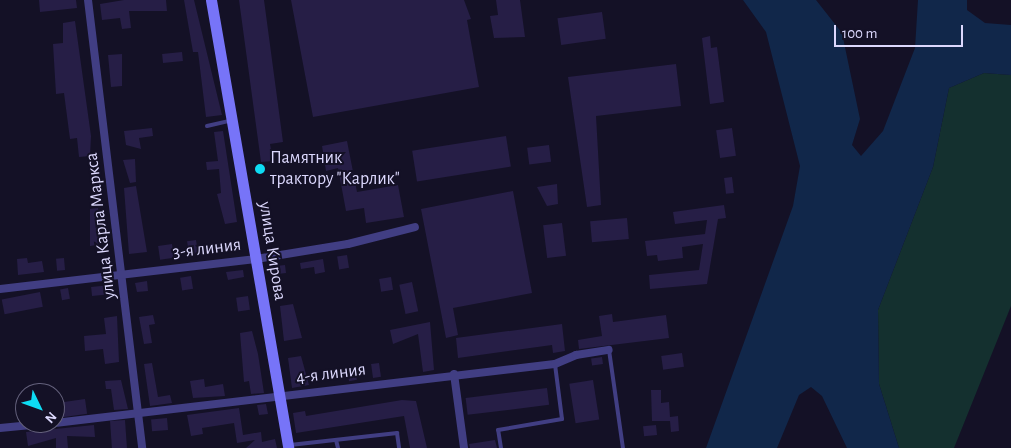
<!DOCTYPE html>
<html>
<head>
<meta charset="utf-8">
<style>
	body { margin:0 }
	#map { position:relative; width:1011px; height:448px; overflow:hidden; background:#141126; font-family:"Alegreya Sans",sans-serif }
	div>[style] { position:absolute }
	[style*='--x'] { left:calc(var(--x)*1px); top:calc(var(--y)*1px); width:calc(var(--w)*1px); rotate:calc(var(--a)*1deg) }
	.green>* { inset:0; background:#14302f }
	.water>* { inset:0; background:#11274a }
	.building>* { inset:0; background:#261e46; transform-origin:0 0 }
	.lane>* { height:4px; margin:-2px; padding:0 2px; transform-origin:2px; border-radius:2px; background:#413e83 }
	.street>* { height:8px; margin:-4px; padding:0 4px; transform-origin:4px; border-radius:4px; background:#413e83 }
	.secondary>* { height:11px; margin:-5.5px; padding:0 5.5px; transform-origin:5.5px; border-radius:5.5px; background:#7774f8 }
	.dots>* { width:14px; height:14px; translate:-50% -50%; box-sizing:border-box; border:2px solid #141126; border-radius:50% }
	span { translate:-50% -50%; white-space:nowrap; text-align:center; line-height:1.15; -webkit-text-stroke:4px #141126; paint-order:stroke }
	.poi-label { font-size:18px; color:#dcd8fd }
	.left { translate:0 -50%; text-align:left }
	.street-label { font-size:18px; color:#dcd8fd }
	.north { position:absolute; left:15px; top:383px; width:50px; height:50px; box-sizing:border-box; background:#141126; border:1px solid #64617c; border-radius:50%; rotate:132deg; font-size:14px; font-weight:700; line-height:20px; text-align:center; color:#dcd8fd }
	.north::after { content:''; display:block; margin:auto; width:18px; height:22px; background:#0edcf3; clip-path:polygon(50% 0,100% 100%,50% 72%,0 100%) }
	.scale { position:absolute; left:834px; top:25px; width:129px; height:22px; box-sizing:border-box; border:2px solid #dcd8fd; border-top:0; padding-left:6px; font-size:15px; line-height:18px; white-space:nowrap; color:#dcd8fd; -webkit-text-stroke:4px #141126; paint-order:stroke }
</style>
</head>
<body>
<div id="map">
	<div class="green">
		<div style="clip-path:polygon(984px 73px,1011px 75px,1011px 306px,954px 448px,899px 448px,879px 384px,878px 310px,933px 167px,949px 88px)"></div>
	</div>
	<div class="water">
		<div style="clip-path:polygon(743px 0,816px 0,842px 33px,860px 119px,852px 145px,861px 156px,883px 131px,915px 48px,918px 0,967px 0,967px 10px,985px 23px,1011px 25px,1011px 75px,984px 73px,949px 88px,933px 167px,878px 310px,879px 384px,899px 448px,847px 448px,822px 396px,811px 387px,799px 395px,777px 448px,706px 448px,793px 206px,800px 166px,766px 32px)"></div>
	</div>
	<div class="building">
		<div style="clip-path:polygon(39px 0,76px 0,77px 8px,40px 12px)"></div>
		<div style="clip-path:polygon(124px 0,166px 0,167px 11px,129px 11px,131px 28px,122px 29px,120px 18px,102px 20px,100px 4px)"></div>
		<div style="clip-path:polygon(184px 0,194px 0,222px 115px,206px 117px,198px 52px,193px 52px)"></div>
		<div style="clip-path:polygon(239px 0,264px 0,283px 142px,270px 144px,273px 161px,261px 162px)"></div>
		<div style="clip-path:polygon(291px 0,464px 0,471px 19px,467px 20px,479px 87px,313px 117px)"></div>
		<div style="clip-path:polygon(496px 0,520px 0,525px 37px,494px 38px,490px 16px,498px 15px)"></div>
		<div style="left:602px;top:12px;width:27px;height:45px;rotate:82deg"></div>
		<div style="clip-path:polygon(75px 21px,91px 136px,90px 156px,79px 157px,77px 138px,70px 139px,64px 93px,56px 94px,53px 44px,63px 43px,63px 23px)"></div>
		<div style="clip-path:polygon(710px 36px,711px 48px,717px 47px,724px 102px,710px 104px,702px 38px)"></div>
		<div style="left:182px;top:52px;width:9px;height:20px;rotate:84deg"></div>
		<div style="clip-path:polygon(122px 54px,122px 86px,111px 87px,108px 55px)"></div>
		<div style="clip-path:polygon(676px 64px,681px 106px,596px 116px,601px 205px,587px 207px,568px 77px)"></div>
		<div style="clip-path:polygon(152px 128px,153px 136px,139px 138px,141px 149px,126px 145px,124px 131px)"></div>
		<div style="left:732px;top:128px;width:28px;height:16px;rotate:82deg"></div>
		<div style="clip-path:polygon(223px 131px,237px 222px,225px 224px,217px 194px,221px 193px,219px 169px,207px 170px,206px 162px,218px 161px,214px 132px)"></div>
		<div style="left:506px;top:136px;width:31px;height:95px;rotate:81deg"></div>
		<div style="clip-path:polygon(347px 141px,357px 192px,398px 185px,404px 217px,366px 223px,364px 208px,346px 211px,338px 168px,326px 171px,322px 146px)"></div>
		<div style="left:549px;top:145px;width:17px;height:22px;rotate:83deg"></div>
		<div style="clip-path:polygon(135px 159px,136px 182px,130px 183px,123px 160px)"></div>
		<div style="left:732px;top:177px;width:16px;height:8px;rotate:83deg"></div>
		<div style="clip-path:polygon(557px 184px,558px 204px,547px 206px,537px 187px)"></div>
		<div style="clip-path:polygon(136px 186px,147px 252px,129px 254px,124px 188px)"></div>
		<div style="clip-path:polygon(513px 191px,532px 293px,453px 308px,458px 335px,446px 338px,421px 209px)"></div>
		<div style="clip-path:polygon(724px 205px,726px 218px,718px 219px,707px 284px,650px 289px,649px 275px,699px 270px,703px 244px,682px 247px,683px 258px,658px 261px,657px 255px,647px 256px,645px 241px,705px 234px,707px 220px,675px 224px,673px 212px)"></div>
		<div style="clip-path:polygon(98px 208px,103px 244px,90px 246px,90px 209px)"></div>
		<div style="left:627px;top:218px;width:21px;height:37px;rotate:85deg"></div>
		<div style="left:562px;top:223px;width:33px;height:19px;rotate:83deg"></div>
		<div style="left:196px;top:240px;width:14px;height:9px;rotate:82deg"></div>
		<div style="left:240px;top:242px;width:8px;height:10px;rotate:83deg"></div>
		<div style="left:172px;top:244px;width:14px;height:14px;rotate:82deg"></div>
		<div style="left:347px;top:255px;width:13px;height:10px;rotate:81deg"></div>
		<div style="clip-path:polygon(27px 258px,28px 263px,42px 261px,44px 272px,18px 275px,17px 259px)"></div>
		<div style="left:64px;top:258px;width:12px;height:8px;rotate:85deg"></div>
		<div style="clip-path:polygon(323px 259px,325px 272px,315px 274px,314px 267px,301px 269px,300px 263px)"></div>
		<div style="left:285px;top:265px;width:8px;height:13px;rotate:83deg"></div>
		<div style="clip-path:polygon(243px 270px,244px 277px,228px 280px,226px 272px)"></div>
		<div style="left:191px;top:276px;width:13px;height:11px;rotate:81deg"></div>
		<div style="left:391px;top:277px;width:13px;height:12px;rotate:81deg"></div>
		<div style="clip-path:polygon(147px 281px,148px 291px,137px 292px,135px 283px)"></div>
		<div style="left:412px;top:282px;width:30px;height:13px;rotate:78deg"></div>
		<div style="left:111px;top:285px;width:9px;height:20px;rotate:84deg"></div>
		<div style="left:68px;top:288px;width:11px;height:8px;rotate:80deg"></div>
		<div style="left:40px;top:292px;width:15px;height:39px;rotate:79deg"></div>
		<div style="left:248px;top:296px;width:14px;height:12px;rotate:82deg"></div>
		<div style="clip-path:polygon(293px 304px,302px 338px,284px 341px,280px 306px)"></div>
		<div style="clip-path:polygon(612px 314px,613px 322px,666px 315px,669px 338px,579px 349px,578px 340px,602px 336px,599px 316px)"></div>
		<div style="clip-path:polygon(153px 315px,155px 324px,149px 325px,152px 343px,144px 344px,139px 317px)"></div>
		<div style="clip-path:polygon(117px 316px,119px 362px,105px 364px,103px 349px,85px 351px,84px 336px,106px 334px,104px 318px)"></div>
		<div style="clip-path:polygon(430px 322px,434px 370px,423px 372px,418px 334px,393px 344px,390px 330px)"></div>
		<div style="clip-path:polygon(562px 324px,565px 351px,553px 353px,552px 345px,458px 358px,456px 338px)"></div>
		<div style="clip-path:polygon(252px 331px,258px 354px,264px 393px,251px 394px,249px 381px,244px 382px,240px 333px)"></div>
		<div style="left:682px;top:353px;width:14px;height:21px;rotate:82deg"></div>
		<div style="clip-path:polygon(301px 356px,309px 385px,292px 388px,288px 358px)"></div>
		<div style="left:602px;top:357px;width:7px;height:11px;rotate:82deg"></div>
		<div style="clip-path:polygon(152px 363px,158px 397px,170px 395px,172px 403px,150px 406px,144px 364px)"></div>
		<div style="left:379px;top:363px;width:14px;height:8px;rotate:82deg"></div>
		<div style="left:355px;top:370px;width:10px;height:8px;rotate:79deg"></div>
		<div style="clip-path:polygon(204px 379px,205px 387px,223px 384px,225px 396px,193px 398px,190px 381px)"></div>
		<div style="clip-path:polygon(121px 380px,128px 409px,114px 410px,111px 389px,106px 389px,105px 381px)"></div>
		<div style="left:593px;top:380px;width:40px;height:24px;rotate:81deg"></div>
		<div style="left:547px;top:388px;width:17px;height:82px;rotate:83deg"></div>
		<div style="clip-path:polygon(651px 390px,661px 390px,661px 403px,669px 402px,670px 417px,678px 416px,679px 431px,671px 432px,670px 421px,652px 421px)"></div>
		<div style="left:85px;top:399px;width:15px;height:30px;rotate:82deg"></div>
		<div style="clip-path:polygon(402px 400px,416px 401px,427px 448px,410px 448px,404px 416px,296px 433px,293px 413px,305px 411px,306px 416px)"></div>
		<div style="clip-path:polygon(266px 404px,268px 414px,259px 415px,257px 405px)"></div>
		<div style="clip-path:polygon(239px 408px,243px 435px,261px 432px,262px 442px,275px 439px,277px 448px,246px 448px,255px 440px,237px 443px,234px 423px,202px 428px,203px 434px,191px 436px,187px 415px)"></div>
		<div style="left:167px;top:418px;width:12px;height:16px;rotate:85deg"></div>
		<div style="left:125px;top:420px;width:28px;height:15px;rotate:86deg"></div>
		<div style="clip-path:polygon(94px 425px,95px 437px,67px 436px,68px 448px,56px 448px,56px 438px,28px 446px,26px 432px)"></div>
		<div style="left:656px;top:425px;width:10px;height:13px;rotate:84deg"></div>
		<div style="clip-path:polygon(495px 440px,497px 448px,470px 448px,469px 444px)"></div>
	</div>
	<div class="lane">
		<div style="--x:207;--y:126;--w:23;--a:-13"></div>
		<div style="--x:609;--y:350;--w:99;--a:81.9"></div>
		<div style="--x:336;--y:440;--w:8;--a:76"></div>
		<div style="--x:290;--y:445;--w:108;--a:-6.4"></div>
		<div style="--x:397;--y:433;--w:15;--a:82"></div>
		<div style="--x:501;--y:448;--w:18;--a:-99"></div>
		<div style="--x:498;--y:430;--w:65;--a:-9.8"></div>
		<div style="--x:562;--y:419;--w:55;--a:-97.3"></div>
	</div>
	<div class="street">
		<div style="--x:88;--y:0;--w:451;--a:83.1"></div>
		<div style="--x:0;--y:289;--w:258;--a:-6.7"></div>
		<div style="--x:256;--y:259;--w:93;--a:-9.3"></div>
		<div style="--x:348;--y:244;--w:69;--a:-14.2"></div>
		<div style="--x:454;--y:374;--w:75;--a:82.3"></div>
		<div style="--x:55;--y:423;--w:503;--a:-6.73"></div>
		<div style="--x:555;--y:364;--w:23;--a:-23"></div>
		<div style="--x:576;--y:355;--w:33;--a:-9"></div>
		<div style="--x:0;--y:428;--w:52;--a:-5.5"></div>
	</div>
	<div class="secondary">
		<div style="--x:211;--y:0;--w:455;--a:80.2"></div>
	</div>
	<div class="dots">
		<div style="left:260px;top:169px;background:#0edcf3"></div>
	</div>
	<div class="poi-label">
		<span class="left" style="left:270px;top:169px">Памятник<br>трактору "Карлик"</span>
	</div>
	<div class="street-label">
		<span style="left:101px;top:226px;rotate:-97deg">улица Карла Маркса</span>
		<span style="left:207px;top:249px;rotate:-7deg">3-я линия</span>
		<span style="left:272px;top:251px;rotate:81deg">улица Кирова</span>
		<span style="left:331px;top:374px;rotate:-7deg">4-я линия</span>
	</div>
	<div class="north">N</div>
	<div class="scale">100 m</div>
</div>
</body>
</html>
